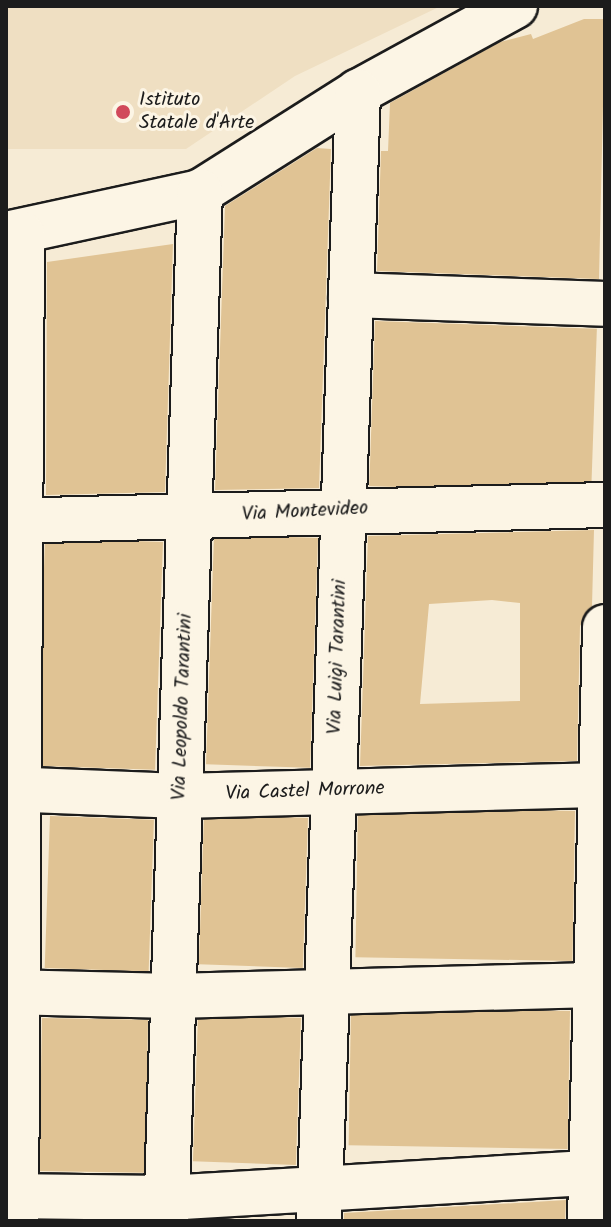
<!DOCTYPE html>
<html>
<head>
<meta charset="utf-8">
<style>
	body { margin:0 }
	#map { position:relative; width:611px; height:1227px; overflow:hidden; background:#f6ebd5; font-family:Kalam,sans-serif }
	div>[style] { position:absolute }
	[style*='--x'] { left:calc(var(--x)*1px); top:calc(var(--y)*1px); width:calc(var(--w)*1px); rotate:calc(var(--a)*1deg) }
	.built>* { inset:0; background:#efdfc2 }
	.building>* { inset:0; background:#e0c394; transform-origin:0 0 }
	.roads { filter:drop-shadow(2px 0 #1c1c1c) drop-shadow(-2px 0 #1c1c1c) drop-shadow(0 2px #1c1c1c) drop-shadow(0 -2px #1c1c1c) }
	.street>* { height:44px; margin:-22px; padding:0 22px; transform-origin:22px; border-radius:22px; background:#fcf5e5 }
	.dots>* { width:22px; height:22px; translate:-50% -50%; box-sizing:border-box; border:4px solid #fcf5e5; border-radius:50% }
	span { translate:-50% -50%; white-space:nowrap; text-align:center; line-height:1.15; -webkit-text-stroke:6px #fcf5e5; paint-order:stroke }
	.poi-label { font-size:20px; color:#1c1c1c }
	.left { translate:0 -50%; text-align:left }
	.street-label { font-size:20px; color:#1c1c1c }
	.frame { position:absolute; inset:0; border:8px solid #1c1c1c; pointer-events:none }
</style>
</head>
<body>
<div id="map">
	<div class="built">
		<div style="clip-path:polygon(6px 6px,441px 6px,295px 76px,186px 149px,6px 149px)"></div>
	</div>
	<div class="building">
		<div style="clip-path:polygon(584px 19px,605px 19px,599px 279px,377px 271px,381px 151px,388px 151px,390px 103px,500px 42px,531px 34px,533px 39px)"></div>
		<div style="clip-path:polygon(317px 148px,331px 149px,319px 488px,215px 490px,225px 206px)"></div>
		<div style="clip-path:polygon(173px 244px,165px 492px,46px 495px,47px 262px)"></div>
		<div style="left:375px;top:321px;width:222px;height:165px;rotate:2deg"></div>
		<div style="clip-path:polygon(evenodd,594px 530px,592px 606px,580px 626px,577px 761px,360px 766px,368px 536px,594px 530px,492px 600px,520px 603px,520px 701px,420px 704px,429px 604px,492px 600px)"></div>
		<div style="left:318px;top:538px;width:230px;height:104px;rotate:92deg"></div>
		<div style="left:163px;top:542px;width:228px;height:118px;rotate:92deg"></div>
		<div style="left:575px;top:811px;width:150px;height:217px;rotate:91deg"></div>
		<div style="left:50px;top:816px;width:104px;height:152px;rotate:2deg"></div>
		<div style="left:308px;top:818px;width:150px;height:104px;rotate:92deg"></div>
		<div style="left:570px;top:1011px;width:138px;height:219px;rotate:91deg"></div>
		<div style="left:42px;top:1018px;width:106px;height:153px;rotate:1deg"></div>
		<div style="left:301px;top:1018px;width:147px;height:103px;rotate:92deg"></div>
		<div style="clip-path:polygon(566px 1200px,565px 1221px,344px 1221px,344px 1213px)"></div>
	</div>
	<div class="roads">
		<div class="street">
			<div style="--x:6;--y:234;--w:198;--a:-12.2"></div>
			<div style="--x:200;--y:192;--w:187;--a:-32.3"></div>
			<div style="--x:358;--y:92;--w:179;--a:-28.7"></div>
			<div style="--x:351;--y:295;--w:254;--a:2"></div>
			<div style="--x:6;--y:521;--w:599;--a:-1.53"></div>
			<div style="--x:6;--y:789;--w:174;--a:2.3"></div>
			<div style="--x:180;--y:796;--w:425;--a:-1.5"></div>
			<div style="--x:6;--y:992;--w:167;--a:1.4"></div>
			<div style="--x:173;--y:996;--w:432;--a:-1.5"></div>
			<div style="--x:6;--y:1196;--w:160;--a:0.7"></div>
			<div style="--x:166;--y:1198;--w:426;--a:-3.4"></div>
			<div style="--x:16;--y:1221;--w:987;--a:-89.65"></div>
			<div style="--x:166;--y:1221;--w:1030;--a:-88.11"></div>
			<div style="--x:319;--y:1221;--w:1130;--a:-88.02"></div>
			<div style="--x:590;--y:1221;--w:594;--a:-88.55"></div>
		</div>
	</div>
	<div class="dots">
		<div style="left:123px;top:112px;background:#d1495b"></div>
	</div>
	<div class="poi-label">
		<span class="left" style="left:139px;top:112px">Istituto<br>Statale d'Arte</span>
	</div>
	<div class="street-label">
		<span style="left:305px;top:512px;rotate:-3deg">Via Montevideo</span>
		<span style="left:338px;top:657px;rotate:-88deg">Via Luigi Tarantini</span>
		<span style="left:183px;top:707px;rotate:-88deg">Via Leopoldo Tarantini</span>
		<span style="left:305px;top:792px;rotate:-2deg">Via Castel Morrone</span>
	</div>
	<div class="frame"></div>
</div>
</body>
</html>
